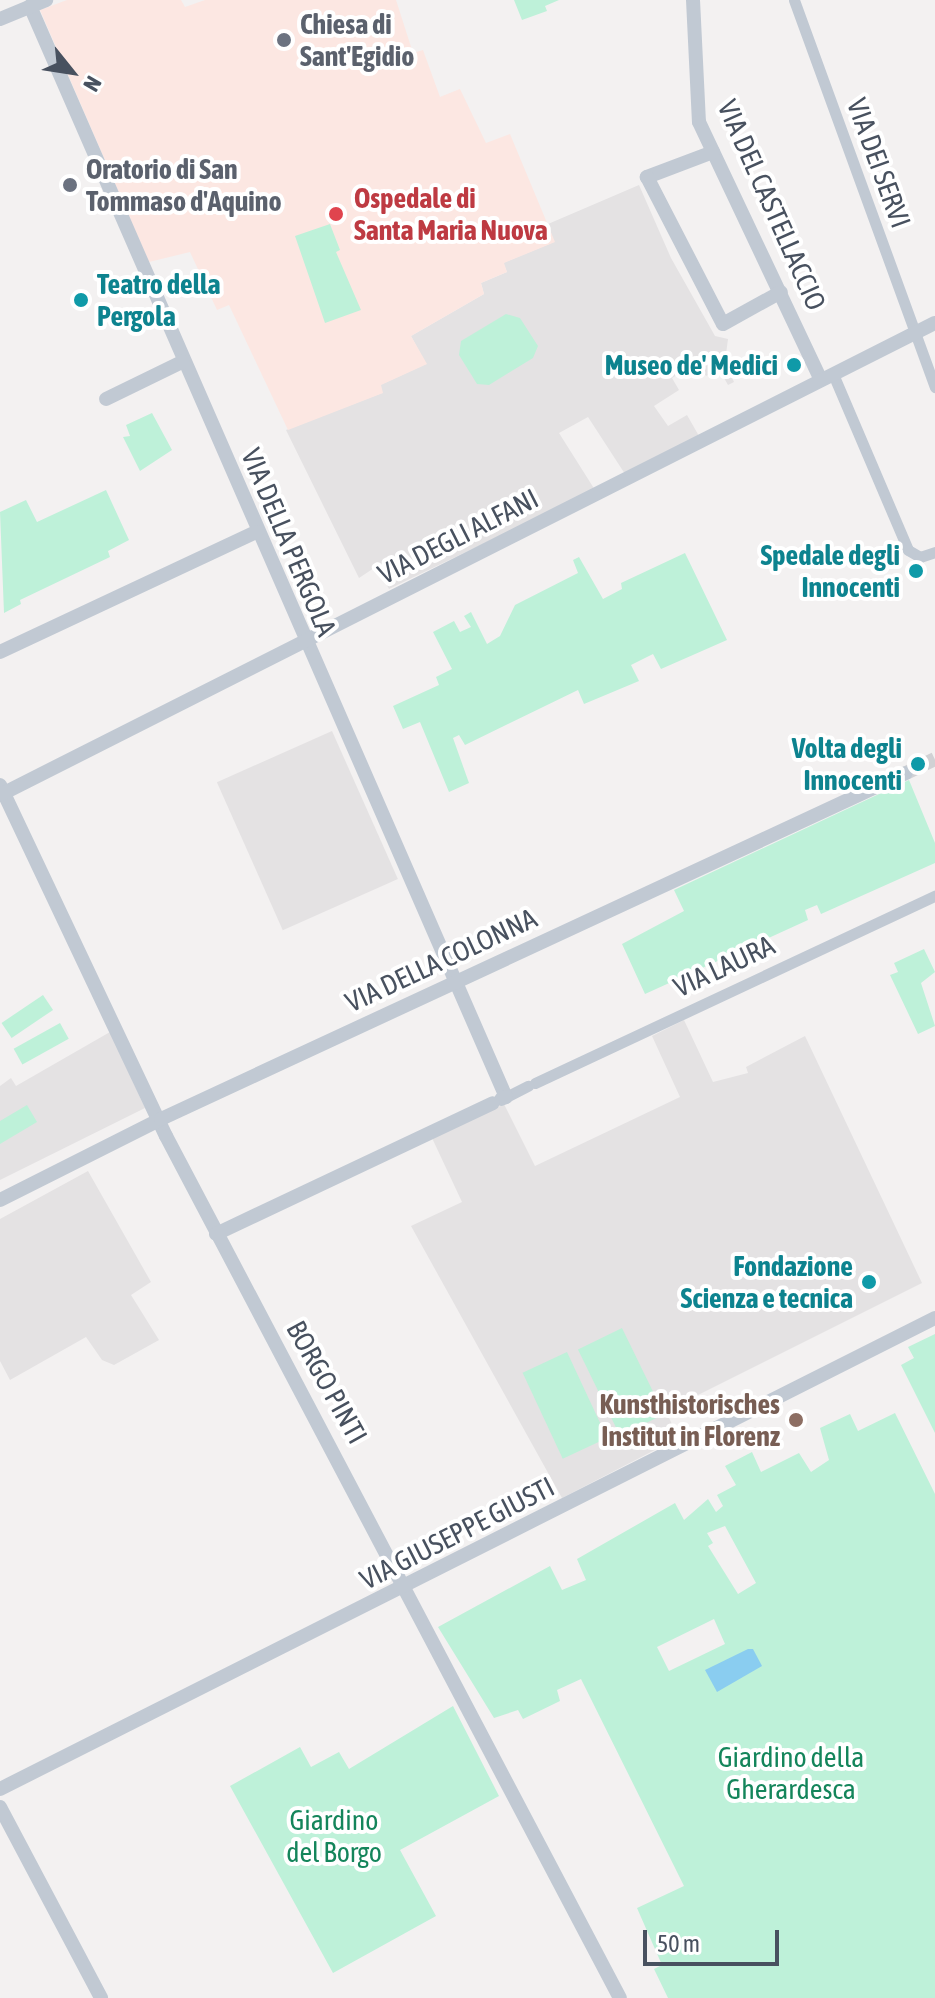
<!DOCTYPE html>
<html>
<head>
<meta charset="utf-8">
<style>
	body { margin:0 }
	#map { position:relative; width:935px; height:1998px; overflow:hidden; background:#f3f1f1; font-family:"Asap Condensed",sans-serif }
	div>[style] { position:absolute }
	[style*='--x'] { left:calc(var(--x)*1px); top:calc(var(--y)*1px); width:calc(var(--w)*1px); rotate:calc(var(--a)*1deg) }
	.education>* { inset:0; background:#e4e2e3; transform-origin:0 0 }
	.medical>* { inset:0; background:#fce7e2 }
	.green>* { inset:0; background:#bef1d9; transform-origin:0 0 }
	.water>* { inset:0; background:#8acdf0 }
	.minor-tunnel>* { height:14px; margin-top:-7px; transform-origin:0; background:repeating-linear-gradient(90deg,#d1d1d4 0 14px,transparent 0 21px) }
	.pedestrian>* { height:11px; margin:-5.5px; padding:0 5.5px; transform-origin:5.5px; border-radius:5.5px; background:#c1c9d3 }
	.minor>* { height:14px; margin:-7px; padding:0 7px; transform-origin:7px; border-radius:7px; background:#c1c9d3 }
	.dots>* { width:22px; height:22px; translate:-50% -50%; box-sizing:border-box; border:4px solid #fff; border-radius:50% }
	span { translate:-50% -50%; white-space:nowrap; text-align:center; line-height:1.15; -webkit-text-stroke:8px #fff; paint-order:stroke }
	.worship-label { font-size:28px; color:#5b616d; font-weight:700 }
	.left { translate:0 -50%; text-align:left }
	.street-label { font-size:28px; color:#48515f }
	.health-label { font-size:28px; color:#be3a42; font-weight:700 }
	.culture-label { font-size:28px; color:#0d838f; font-weight:700 }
	.right { translate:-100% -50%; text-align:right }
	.education-label { font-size:28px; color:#785e54; font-weight:700 }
	.park-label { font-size:28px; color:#14855b }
	.north { position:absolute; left:32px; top:32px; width:80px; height:80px; -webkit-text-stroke:6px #fff; paint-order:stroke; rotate:120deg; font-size:22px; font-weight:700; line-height:32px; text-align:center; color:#48515f }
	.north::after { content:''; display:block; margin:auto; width:28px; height:36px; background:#48515f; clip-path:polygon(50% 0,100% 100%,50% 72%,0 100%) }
	.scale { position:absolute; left:643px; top:1930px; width:136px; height:36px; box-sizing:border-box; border:4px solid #48515f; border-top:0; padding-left:10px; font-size:24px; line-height:28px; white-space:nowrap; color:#48515f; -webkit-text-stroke:6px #fff; paint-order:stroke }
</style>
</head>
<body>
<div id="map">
	<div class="education">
		<div style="clip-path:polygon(639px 185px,671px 258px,715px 336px,728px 339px,725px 362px,734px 382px,728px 385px,719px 369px,706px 376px,698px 362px,672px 378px,679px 390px,654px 406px,668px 426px,687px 415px,699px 436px,625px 474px,588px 417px,559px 433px,595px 490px,389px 589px,377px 566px,359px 578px,286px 430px,382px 393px,380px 385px,426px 364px,411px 336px,484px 294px,481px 283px,507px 272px,503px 263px,554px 242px,548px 224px)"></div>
		<div style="left:332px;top:731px;width:162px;height:126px;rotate:66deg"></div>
		<div style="clip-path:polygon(684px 1020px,713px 1082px,748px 1073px,746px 1067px,805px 1036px,922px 1283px,666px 1411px,678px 1438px,562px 1498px,411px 1226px,462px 1202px,432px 1138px,504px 1104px,535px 1166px,680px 1097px,652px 1036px)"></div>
		<div style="clip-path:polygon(110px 1032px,145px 1108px,0 1180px,0 1086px,11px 1078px,16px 1086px)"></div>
		<div style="clip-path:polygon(88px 1171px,151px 1282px,131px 1295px,159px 1340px,114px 1365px,102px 1360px,86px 1337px,10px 1380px,0 1361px,0 1219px)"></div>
	</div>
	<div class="medical">
		<div style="clip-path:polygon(67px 0,181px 0,185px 7px,205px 0,396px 0,413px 53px,423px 50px,440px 97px,460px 89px,486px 143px,510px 134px,555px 242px,504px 263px,507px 272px,481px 283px,484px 294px,411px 336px,427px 364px,381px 385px,383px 393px,288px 430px,229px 305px,217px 310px,190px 252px,149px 262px,40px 10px)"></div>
	</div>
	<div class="green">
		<div style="clip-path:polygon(514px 0,559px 0,545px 6px,547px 11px,522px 20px)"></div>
		<div style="clip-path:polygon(330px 224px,340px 250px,336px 252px,361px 310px,325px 323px,295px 236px)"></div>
		<div style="clip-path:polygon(506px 314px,520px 318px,538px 346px,533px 358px,489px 385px,477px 384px,459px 355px,461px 341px)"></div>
		<div style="clip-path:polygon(152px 413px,172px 450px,140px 471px,123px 437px,130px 436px,126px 425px)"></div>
		<div style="clip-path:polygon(106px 490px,129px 540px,108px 551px,110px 557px,20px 600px,21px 604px,4px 613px,0 512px,26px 500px,37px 522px)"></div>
		<div style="clip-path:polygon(685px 553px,727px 640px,661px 669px,653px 654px,631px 665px,639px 681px,584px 704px,578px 690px,465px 745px,459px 735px,453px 738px,469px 783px,449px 792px,420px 722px,403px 729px,393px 706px,439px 685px,436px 677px,452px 669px,433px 632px,454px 621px,460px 632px,471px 627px,464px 616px,471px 612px,487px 644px,500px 636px,515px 605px,578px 573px,573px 560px,579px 557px,603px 599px,622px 589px,621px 583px)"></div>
		<div style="clip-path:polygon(909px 780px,935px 843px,935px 863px,821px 914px,817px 905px,805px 910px,808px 920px,645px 994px,622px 944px,684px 911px,674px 890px)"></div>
		<div style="clip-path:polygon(924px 949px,935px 972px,921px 983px,935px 1026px,918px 1034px,890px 975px,898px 972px,894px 963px)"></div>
		<div style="left:43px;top:995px;width:18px;height:50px;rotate:56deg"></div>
		<div style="left:60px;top:1023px;width:18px;height:53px;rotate:61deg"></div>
		<div style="clip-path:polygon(27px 1105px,37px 1122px,0 1144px,0 1121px)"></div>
		<div style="left:622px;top:1328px;width:96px;height:49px;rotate:64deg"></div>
		<div style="clip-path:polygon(935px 1334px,935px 1433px,901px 1365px,914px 1358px,908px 1347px)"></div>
		<div style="left:567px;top:1352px;width:95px;height:49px;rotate:65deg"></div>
		<div style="clip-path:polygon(evenodd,895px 1413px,935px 1494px,935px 1998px,668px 1998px,654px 1969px,662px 1965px,637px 1908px,684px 1886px,581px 1679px,557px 1690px,560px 1701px,523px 1719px,518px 1710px,494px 1718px,438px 1627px,550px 1566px,562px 1590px,586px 1580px,577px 1559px,675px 1503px,684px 1520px,708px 1499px,716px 1512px,723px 1506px,717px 1495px,736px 1485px,725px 1466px,752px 1452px,761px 1472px,799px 1453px,811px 1472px,829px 1460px,820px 1428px,850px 1414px,858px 1431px,895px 1413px,725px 1526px,756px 1583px,738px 1594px,708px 1546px,713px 1543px,707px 1533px,725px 1526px,895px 1413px,714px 1619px,725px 1644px,669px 1671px,657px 1647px,714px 1619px)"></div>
		<div style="clip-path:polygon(453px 1706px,499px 1796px,400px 1850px,436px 1916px,333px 1973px,230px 1786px,300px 1747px,311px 1767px,339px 1752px,349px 1769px)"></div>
	</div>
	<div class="water">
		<div style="clip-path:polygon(748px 1649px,753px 1649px,762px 1666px,717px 1692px,705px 1670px)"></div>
	</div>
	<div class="minor-tunnel">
		<div style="--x:906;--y:773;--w:32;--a:-26"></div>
	</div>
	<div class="pedestrian">
		<div style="--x:794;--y:0;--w:412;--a:70"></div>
		<div style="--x:833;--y:374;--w:191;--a:66.9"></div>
		<div style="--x:908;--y:550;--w:14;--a:30"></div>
		<div style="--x:920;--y:557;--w:16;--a:-18"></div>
		<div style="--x:535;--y:1083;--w:442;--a:-25.1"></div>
		<div style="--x:506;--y:1097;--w:25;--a:-27"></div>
	</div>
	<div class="minor">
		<div style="--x:693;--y:0;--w:122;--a:87.2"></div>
		<div style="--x:699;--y:122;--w:285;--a:64.7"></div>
		<div style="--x:30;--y:6;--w:1190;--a:66.43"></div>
		<div style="--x:506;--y:1097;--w:5;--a:158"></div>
		<div style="--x:0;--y:19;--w:50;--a:-22.4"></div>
		<div style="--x:713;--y:152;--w:71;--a:159.3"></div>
		<div style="--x:647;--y:177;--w:165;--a:62.7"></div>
		<div style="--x:723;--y:324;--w:66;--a:-28.9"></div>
		<div style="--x:106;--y:399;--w:85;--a:-26"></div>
		<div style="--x:0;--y:652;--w:283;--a:-25.1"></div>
		<div style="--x:0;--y:785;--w:388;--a:64.7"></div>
		<div style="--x:166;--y:1136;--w:974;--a:62.23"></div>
		<div style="--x:0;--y:795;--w:1047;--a:-26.79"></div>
		<div style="--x:0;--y:1200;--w:180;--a:-26.7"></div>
		<div style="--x:161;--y:1119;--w:821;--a:-24.91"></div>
		<div style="--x:216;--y:1234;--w:306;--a:-25.3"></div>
		<div style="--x:0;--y:1789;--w:1047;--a:-26.74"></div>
		<div style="--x:0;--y:1807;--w:216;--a:62.1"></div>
	</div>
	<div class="dots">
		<div style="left:284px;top:40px;background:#6b7280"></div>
		<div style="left:70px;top:185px;background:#6b7280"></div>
		<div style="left:336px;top:214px;background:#e0444e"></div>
		<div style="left:81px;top:300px;background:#0f9aa8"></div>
		<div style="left:794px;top:365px;background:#0f9aa8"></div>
		<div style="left:916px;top:571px;background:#0f9aa8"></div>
		<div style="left:918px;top:764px;background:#0f9aa8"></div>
		<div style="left:869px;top:1282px;background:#0f9aa8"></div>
		<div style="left:796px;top:1420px;background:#8d6e63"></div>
	</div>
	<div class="worship-label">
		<span class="left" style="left:300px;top:40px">Chiesa di<br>Sant'Egidio</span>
		<span class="left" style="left:86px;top:185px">Oratorio di San<br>Tommaso d'Aquino</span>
	</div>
	<div class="street-label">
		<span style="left:879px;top:163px;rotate:70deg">VIA DEI SERVI</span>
		<span style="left:772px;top:205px;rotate:66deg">VIA DEL CASTELLACCIO</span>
		<span style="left:458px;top:536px;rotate:-27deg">VIA DEGLI ALFANI</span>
		<span style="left:289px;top:542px;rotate:67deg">VIA DELLA PERGOLA</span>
		<span style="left:441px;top:960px;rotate:-25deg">VIA DELLA COLONNA</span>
		<span style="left:724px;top:966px;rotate:-25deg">VIA LAURA</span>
		<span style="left:327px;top:1382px;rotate:61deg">BORGO PINTI</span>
		<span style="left:457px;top:1533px;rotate:-27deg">VIA GIUSEPPE GIUSTI</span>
	</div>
	<div class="health-label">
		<span class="left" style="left:354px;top:214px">Ospedale di<br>Santa Maria Nuova</span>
	</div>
	<div class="culture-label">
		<span class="left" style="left:97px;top:300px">Teatro della<br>Pergola</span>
		<span class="right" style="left:778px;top:365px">Museo de' Medici</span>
		<span class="right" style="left:900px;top:571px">Spedale degli<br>Innocenti</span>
		<span class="right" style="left:902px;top:764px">Volta degli<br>Innocenti</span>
		<span class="right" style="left:853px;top:1282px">Fondazione<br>Scienza e tecnica</span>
	</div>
	<div class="education-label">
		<span class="right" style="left:780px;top:1420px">Kunsthistorisches<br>Institut in Florenz</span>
	</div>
	<div class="park-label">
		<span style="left:791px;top:1773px">Giardino della<br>Gherardesca</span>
		<span style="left:334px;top:1836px">Giardino<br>del Borgo</span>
	</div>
	<div class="north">N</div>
	<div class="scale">50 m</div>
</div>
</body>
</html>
